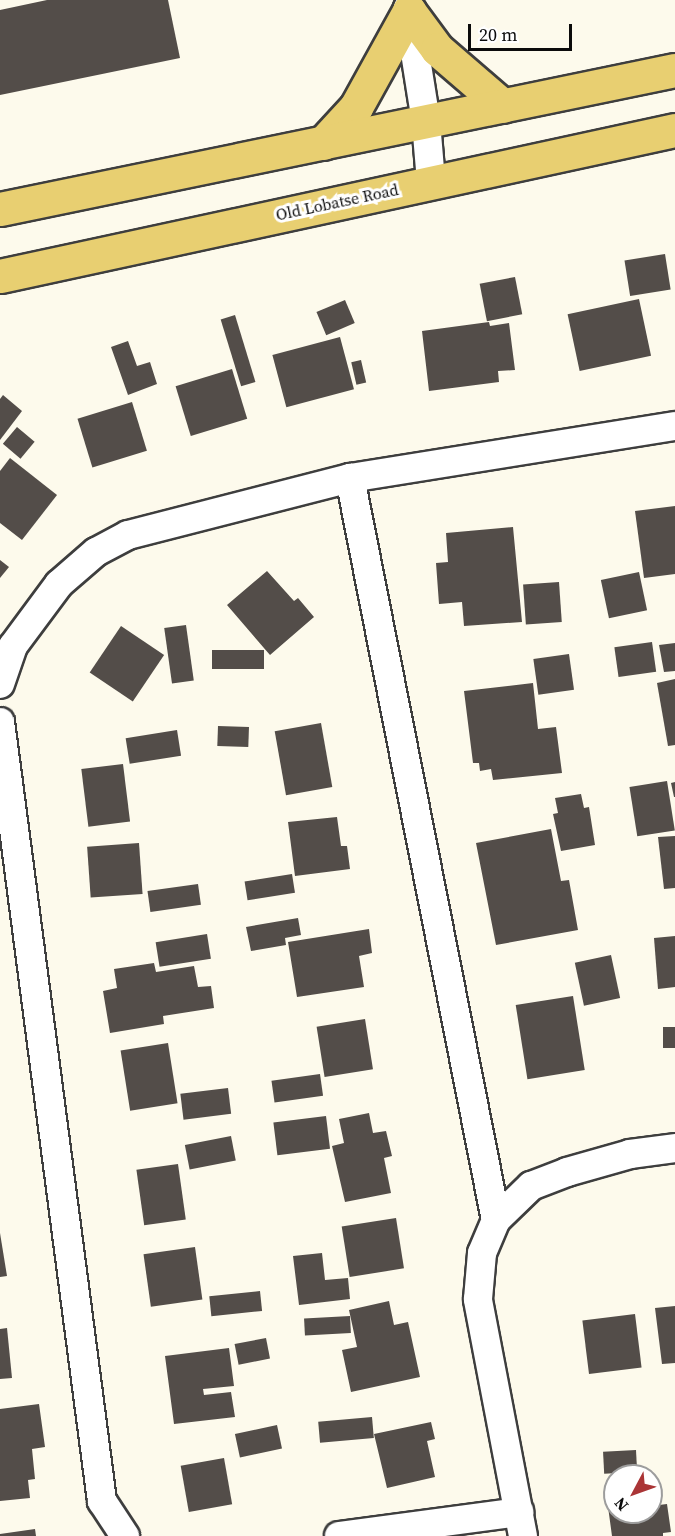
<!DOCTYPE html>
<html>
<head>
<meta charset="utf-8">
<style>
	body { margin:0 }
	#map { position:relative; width:675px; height:1536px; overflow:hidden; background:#fdfaec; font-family:"Source Serif 4",serif }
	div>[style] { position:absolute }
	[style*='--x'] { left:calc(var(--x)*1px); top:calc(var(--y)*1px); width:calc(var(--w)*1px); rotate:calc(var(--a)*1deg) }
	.building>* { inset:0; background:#534d49; transform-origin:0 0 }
	.roads { filter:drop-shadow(2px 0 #3e3e3e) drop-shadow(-2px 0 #3e3e3e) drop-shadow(0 2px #3e3e3e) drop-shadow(0 -2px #3e3e3e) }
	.street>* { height:28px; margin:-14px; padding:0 14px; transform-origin:14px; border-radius:14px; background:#fff }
	.primary>* { height:33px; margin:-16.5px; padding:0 16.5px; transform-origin:16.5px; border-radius:16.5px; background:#e8cf71 }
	span { translate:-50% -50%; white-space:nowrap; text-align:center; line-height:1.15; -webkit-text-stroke:6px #fff; paint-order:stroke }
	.street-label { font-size:16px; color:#0b0b0b }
	.north { position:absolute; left:603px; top:1464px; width:60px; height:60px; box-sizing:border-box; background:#fff; border:2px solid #9d9d9d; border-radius:50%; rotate:229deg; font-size:16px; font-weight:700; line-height:24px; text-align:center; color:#0b0b0b }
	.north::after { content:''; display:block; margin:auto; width:21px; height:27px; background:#aa3536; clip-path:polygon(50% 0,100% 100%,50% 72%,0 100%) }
	.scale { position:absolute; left:468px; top:24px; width:104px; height:27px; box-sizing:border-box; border:3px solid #0b0b0b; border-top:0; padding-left:8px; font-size:18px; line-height:21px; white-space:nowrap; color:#0b0b0b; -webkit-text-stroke:4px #fff; paint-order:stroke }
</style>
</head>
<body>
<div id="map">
	<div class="building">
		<div style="clip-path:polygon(47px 0,168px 0,180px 58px,0 95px,0 10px)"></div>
		<div style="left:665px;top:254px;width:36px;height:41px;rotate:81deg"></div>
		<div style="left:515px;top:277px;width:38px;height:36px;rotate:79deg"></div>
		<div style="left:639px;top:299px;width:58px;height:73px;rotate:78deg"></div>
		<div style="left:345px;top:300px;width:25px;height:31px;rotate:67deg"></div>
		<div style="left:235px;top:315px;width:70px;height:15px;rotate:73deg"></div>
		<div style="clip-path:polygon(489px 322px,490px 326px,509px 323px,515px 370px,498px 371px,499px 382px,429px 391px,422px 331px)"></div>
		<div style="left:340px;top:337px;width:54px;height:70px;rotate:75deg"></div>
		<div style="clip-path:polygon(128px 341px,137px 366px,150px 362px,157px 384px,128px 395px,111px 347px)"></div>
		<div style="left:361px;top:360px;width:23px;height:10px;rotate:77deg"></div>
		<div style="left:232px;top:369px;width:52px;height:59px;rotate:73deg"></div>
		<div style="clip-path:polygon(3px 395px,22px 411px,0 440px,0 399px)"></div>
		<div style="left:132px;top:402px;width:51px;height:57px;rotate:73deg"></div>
		<div style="left:17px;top:427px;width:23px;height:22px;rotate:40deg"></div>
		<div style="clip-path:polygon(10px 458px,57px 495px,22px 540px,0 523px,0 471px)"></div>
		<div style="clip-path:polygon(675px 506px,675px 574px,644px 578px,635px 511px)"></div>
		<div style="clip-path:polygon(513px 527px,522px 622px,464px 626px,462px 602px,439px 604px,436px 563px,448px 562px,446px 533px)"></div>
		<div style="clip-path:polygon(0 560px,9px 567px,0 578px)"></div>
		<div style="clip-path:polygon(267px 571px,294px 601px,298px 598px,314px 617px,270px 655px,227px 605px)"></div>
		<div style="left:639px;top:572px;width:39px;height:39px;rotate:78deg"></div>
		<div style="left:559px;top:582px;width:40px;height:36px;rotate:86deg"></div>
		<div style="left:186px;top:625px;width:56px;height:22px;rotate:82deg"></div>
		<div style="left:121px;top:626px;width:52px;height:56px;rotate:34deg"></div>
		<div style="left:652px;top:642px;width:30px;height:38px;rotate:82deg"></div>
		<div style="clip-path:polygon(675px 643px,675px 671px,664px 672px,659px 645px)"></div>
		<div style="left:264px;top:650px;width:19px;height:52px;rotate:90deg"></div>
		<div style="left:569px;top:654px;width:36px;height:36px;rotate:82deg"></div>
		<div style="clip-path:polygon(675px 679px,675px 745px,668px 746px,657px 683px)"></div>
		<div style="clip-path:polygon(533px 683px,538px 729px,556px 727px,562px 773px,493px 780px,491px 769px,480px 771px,479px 763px,473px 763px,464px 691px)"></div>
		<div style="left:321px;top:723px;width:65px;height:47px;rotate:80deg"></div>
		<div style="left:218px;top:726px;width:31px;height:20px;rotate:2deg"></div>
		<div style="left:177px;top:730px;width:26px;height:52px;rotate:81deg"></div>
		<div style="left:123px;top:764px;width:58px;height:42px;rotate:83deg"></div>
		<div style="left:667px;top:781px;width:50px;height:38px;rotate:81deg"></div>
		<div style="clip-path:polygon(675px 782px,675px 797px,674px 797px,671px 783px)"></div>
		<div style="clip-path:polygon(581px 794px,584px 808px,589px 807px,595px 845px,561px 851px,553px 814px,558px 813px,555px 798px)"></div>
		<div style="clip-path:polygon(337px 817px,341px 846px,347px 846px,350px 869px,295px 876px,288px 822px)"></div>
		<div style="clip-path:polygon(551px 829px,561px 881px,569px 880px,578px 930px,496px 945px,476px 843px)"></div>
		<div style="clip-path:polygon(675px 836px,675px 888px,664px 889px,658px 837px)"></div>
		<div style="left:139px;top:843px;width:51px;height:52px;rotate:86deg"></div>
		<div style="left:292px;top:874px;width:19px;height:48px;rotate:81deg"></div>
		<div style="left:198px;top:884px;width:21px;height:51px;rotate:82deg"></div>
		<div style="clip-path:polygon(298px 918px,301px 935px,285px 938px,286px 945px,251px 951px,246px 927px)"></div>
		<div style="clip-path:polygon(369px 929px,372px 953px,359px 956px,364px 987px,297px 997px,288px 942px)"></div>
		<div style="left:207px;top:934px;width:25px;height:52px;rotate:81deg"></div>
		<div style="clip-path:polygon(675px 936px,675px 987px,658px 989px,654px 938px)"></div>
		<div style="left:611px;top:955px;width:44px;height:37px;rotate:78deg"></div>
		<div style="clip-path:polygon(154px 963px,156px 972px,194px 966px,198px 987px,211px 986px,214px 1008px,163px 1016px,164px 1024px,110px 1033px,103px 991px,117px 988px,114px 969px)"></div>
		<div style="left:573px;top:996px;width:75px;height:58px;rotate:81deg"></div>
		<div style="left:365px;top:1019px;width:51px;height:49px;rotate:81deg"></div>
		<div style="left:675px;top:1027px;width:21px;height:12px;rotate:90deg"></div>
		<div style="left:168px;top:1043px;width:61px;height:48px;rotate:81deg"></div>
		<div style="left:320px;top:1074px;width:22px;height:49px;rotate:82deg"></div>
		<div style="left:228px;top:1088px;width:26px;height:48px;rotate:83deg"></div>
		<div style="clip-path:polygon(369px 1113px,373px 1133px,386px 1131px,392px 1156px,384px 1158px,391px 1193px,345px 1202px,332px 1146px,344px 1143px,339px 1119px)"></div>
		<div style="left:326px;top:1116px;width:33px;height:53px;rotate:83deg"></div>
		<div style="left:231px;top:1136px;width:25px;height:47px;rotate:79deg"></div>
		<div style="left:178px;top:1164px;width:56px;height:42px;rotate:82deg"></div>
		<div style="left:396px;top:1218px;width:51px;height:55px;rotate:81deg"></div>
		<div style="clip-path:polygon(0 1233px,7px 1276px,0 1277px)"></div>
		<div style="left:195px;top:1247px;width:53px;height:52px;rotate:82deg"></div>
		<div style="clip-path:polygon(322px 1253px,325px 1280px,348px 1278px,350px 1299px,299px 1305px,293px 1256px)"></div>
		<div style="left:260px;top:1291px;width:20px;height:51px;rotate:84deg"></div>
		<div style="clip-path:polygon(389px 1301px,394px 1325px,408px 1322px,420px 1377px,351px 1392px,342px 1350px,357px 1347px,349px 1310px)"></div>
		<div style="clip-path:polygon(675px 1306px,675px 1363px,662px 1364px,655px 1308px)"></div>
		<div style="left:635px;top:1314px;width:54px;height:53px;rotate:83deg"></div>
		<div style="left:350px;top:1316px;width:17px;height:46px;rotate:87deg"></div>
		<div style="clip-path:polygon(7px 1328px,12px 1378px,0 1379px,0 1329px)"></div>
		<div style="left:266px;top:1338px;width:21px;height:32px;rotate:79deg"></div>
		<div style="clip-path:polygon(229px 1348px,234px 1386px,203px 1389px,204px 1395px,231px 1392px,235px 1417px,174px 1424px,165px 1356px)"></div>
		<div style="clip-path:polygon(39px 1404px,45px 1447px,32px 1449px,35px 1479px,28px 1480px,30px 1498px,0 1501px,0 1409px)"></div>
		<div style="left:372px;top:1417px;width:21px;height:54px;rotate:85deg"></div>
		<div style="clip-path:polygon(431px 1422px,435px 1439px,427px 1441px,435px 1477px,387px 1488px,374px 1434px)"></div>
		<div style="left:277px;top:1425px;width:24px;height:43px;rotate:78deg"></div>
		<div style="left:636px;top:1450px;width:22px;height:33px;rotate:87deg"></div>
		<div style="left:224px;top:1458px;width:47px;height:44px;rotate:80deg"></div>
		<div style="clip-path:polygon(651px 1486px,656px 1486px,659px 1505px,667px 1504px,671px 1532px,663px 1533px,663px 1536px,612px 1536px,606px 1492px,615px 1491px,615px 1512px,651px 1512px)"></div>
		<div style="clip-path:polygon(35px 1529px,36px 1536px,0 1536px,0 1534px)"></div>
	</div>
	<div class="roads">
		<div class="street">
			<div style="--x:408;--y:8;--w:115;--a:81"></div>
			<div style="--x:426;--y:122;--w:59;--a:85.2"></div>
			<div style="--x:350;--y:478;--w:756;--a:78.87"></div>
			<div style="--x:0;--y:684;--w:40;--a:-71.1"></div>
			<div style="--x:13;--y:646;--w:77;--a:-53.4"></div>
			<div style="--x:59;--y:584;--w:49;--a:-40.9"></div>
			<div style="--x:96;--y:552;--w:36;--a:-28"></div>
			<div style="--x:128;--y:535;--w:229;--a:-14.4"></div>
			<div style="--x:350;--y:478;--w:329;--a:-9.1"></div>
			<div style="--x:0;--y:722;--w:786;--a:82.54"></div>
			<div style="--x:102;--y:1501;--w:42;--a:56.7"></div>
			<div style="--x:339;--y:1536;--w:182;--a:-7.6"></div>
			<div style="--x:523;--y:1536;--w:241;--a:-100.8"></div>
			<div style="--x:478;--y:1299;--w:46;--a:-85"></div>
			<div style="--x:482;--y:1253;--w:36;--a:-67"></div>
			<div style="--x:496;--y:1220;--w:49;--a:-44.2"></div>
			<div style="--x:531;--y:1186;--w:39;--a:-21"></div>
			<div style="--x:567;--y:1172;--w:66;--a:-15.9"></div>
			<div style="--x:630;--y:1154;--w:45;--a:-7.6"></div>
		</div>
		<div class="primary">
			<div style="--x:323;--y:143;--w:49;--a:-47.5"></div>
			<div style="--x:356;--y:107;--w:110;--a:-61.1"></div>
			<div style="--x:409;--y:11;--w:47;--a:53.6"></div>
			<div style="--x:437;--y:49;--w:87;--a:40.8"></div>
			<div style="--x:0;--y:209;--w:689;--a:-11.64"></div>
			<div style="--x:0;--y:276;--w:691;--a:-12.2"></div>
		</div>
	</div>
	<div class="street-label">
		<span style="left:337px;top:202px;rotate:-12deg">Old Lobatse Road</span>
	</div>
	<div class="north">N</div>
	<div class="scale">20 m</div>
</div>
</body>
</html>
